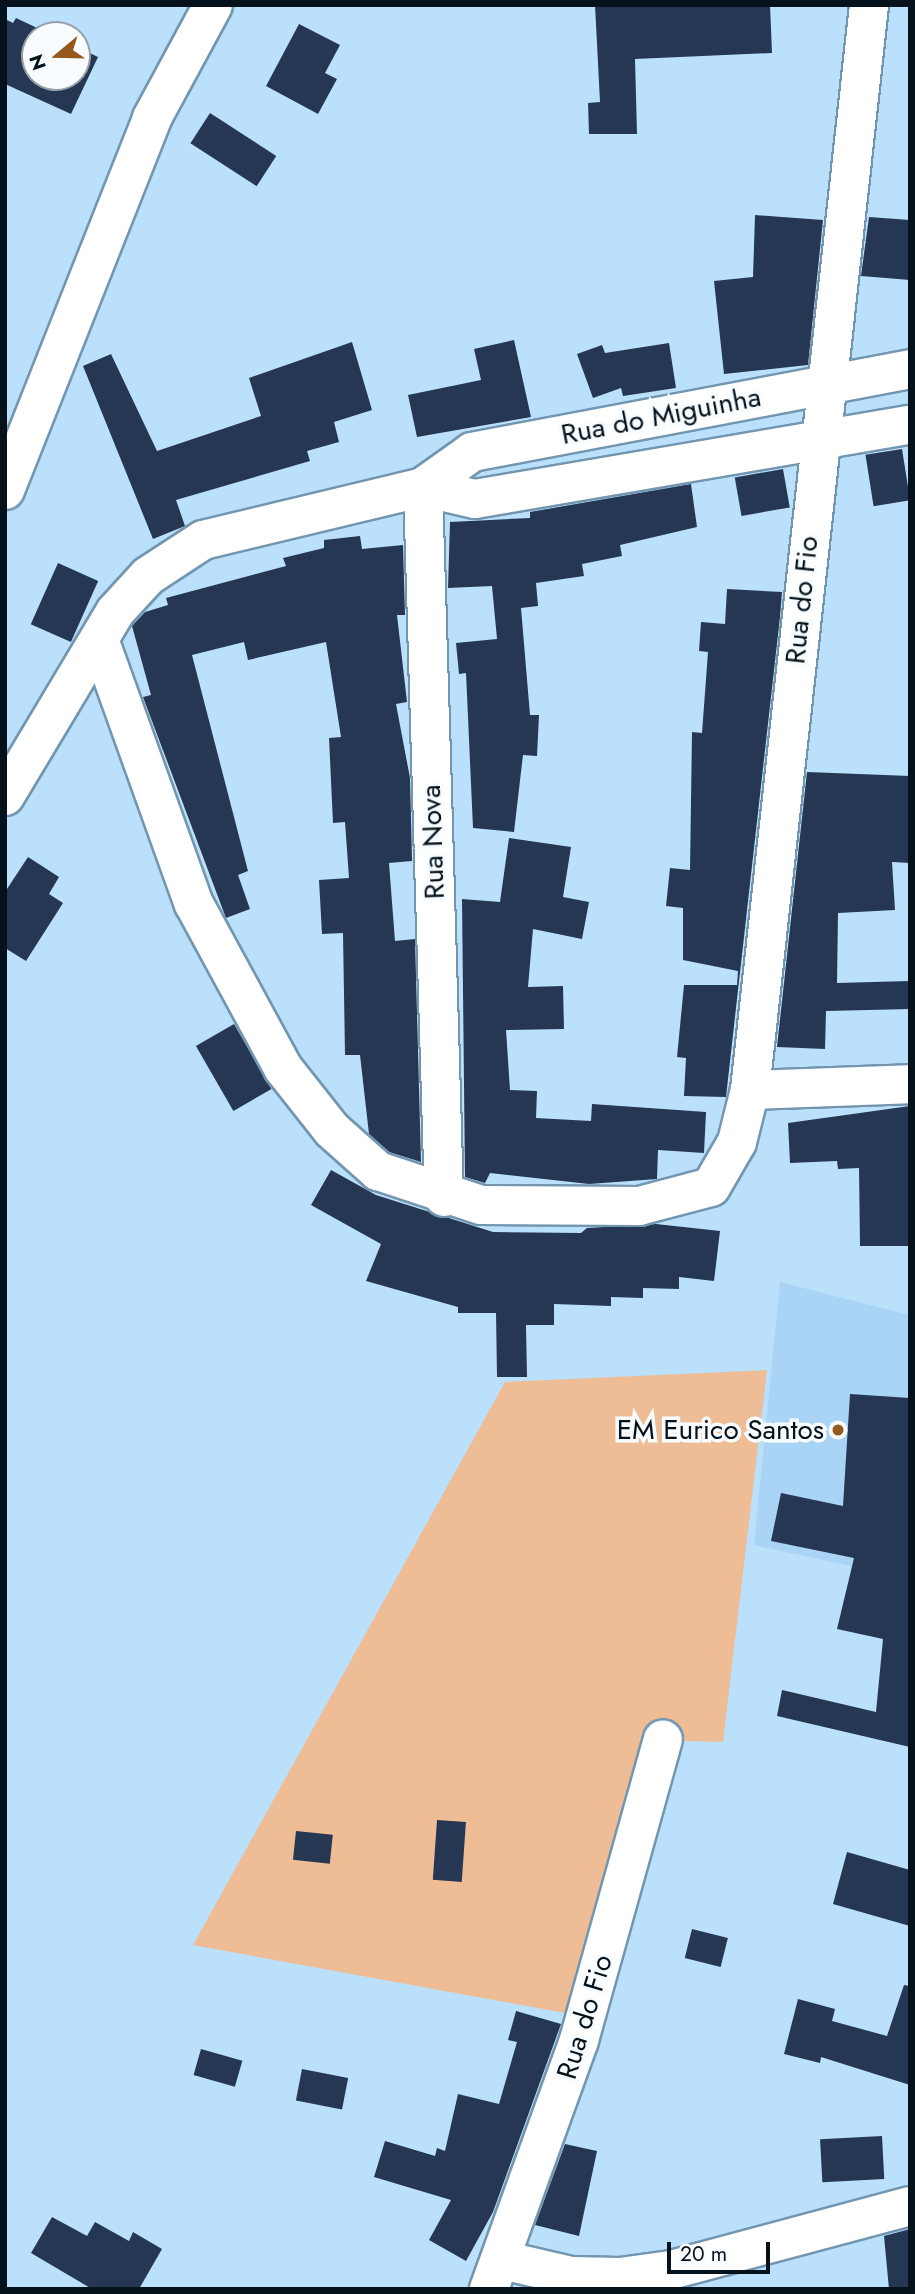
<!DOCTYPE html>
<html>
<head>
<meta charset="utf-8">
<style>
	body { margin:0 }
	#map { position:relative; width:915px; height:2294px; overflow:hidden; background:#bbe0fc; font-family:Jost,sans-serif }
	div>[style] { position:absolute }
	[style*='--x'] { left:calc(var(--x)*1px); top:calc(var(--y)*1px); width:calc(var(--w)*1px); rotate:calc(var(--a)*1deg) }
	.built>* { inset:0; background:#a9d4f5 }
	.green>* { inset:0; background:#eebd95 }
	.building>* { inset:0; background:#263753; transform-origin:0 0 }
	.roads { filter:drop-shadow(2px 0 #7396b0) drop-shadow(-2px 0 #7396b0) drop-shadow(0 2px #7396b0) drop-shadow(0 -2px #7396b0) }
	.minor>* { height:38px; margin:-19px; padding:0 19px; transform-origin:19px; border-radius:19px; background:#fff }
	.secondary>* { height:38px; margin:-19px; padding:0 19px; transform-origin:19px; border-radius:19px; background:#fff }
	.dots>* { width:19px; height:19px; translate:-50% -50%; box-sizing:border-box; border:4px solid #f8fcff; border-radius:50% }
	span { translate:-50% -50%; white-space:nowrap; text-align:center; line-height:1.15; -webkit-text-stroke:7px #f8fcff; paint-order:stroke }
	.street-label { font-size:28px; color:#05121b }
	.poi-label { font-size:28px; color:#05121b }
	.right { translate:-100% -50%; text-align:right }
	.frame { position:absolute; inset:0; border:7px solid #05121b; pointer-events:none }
	.north { position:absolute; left:21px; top:21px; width:70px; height:70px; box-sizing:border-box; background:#f8fcff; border:2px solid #979ea4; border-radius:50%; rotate:251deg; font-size:19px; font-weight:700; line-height:28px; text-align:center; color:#05121b }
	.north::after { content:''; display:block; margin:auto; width:24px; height:32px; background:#96591d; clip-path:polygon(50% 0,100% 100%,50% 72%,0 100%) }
	.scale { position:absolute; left:667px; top:2242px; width:103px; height:32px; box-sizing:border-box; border:4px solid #05121b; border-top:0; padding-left:9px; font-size:21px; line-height:24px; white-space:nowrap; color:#05121b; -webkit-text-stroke:5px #f8fcff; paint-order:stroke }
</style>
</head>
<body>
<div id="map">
	<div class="built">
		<div style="clip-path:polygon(780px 1282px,910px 1315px,910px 1579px,754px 1545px)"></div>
	</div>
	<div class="green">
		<div style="clip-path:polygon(767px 1370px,723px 1742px,650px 1740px,565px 2013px,193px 1945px,505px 1382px)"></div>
	</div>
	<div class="building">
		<div style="clip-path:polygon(595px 5px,770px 5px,772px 53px,635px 59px,637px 134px,589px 134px,588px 103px,600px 102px)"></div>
		<div style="clip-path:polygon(16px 18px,52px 35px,35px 35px,35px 77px,77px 77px,77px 47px,98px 57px,71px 114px,5px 84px,5px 19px,13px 23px)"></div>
		<div style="clip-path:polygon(299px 24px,340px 45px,325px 73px,337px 79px,318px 114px,266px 86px)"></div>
		<div style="left:210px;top:113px;width:79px;height:36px;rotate:33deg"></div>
		<div style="clip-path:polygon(755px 215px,823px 220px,808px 365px,724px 374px,714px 281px,753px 277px)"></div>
		<div style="clip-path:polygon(869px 217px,910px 220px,910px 280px,861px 276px)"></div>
		<div style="clip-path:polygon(514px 340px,531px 417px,417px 437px,408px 395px,481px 380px,474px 349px)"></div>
		<div style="clip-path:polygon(352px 342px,372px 410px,334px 422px,339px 442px,307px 451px,310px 461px,176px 500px,185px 526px,153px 539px,83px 366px,111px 354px,157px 451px,261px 416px,249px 378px)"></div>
		<div style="clip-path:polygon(669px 343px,676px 388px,623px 396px,621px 388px,593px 398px,577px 354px,602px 345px,605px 353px)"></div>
		<div style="left:902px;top:449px;width:52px;height:37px;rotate:81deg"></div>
		<div style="left:783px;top:469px;width:39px;height:49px;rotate:80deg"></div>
		<div style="clip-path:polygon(691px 484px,697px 527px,620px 545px,622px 556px,582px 564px,584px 576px,536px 583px,538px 606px,521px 608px,530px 715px,539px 715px,537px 756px,523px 755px,514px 832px,473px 828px,466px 673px,459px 674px,456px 643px,497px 639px,492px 586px,448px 588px,450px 522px,530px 518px,530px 512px)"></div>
		<div style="clip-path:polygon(360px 536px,362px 549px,403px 545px,405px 615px,397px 615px,407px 702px,396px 704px,410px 778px,412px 861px,389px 863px,395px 941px,415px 939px,421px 1162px,389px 1152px,369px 1134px,360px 1055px,345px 1055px,343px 933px,322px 934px,319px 880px,349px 878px,345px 822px,333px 823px,329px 738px,341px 737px,326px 642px,248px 660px,244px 642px,192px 655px,248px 871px,238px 875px,250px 909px,226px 918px,143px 697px,151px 695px,132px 626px,145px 612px,168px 605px,166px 598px,286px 566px,283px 558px,324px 548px,324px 540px)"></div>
		<div style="left:58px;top:563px;width:44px;height:67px;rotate:24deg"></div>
		<div style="clip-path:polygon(727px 589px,782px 592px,780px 617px,726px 1097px,684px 1096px,686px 1058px,677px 1057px,684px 985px,737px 985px,738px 971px,683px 960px,683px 908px,666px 906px,670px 868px,690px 870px,692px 732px,702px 733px,708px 652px,699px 651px,701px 622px,725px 624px)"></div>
		<div style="clip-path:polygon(807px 772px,910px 776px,910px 863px,892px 862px,895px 910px,838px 913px,837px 983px,910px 981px,910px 1009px,826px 1011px,825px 1049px,777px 1047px)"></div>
		<div style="clip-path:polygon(509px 838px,571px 847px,563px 897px,589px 902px,582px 939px,533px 929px,528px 987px,563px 986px,564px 1029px,506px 1030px,510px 1090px,537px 1091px,536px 1118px,591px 1121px,592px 1104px,706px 1112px,704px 1153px,658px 1150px,657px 1179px,589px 1184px,490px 1173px,485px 1183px,465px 1177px,462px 899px,500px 902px)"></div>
		<div style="clip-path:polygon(28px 857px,59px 877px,49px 894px,63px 903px,26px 961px,5px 948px,5px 892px)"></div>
		<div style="left:234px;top:1024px;width:75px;height:44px;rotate:60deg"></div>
		<div style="clip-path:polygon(910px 1106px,910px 1246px,860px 1246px,859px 1168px,838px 1169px,837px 1161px,790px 1163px,788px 1123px)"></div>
		<div style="clip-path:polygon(331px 1170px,376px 1195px,493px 1232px,581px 1233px,587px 1228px,656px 1224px,720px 1231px,714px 1281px,679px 1277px,679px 1289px,643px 1288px,643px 1298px,611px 1297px,611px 1306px,554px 1304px,554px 1325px,526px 1325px,527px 1377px,497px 1377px,496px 1313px,458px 1313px,458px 1307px,366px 1281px,381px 1244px,311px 1205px)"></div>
		<div style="clip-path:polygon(850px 1394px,910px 1398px,910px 1747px,777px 1716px,782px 1690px,876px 1712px,883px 1639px,837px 1629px,854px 1558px,771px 1541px,781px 1493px,843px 1506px)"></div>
		<div style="left:437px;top:1820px;width:29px;height:60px;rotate:4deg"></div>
		<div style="left:296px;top:1831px;width:37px;height:29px;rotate:6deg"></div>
		<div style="clip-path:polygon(847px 1852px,910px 1870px,910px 1926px,833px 1904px)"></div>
		<div style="left:692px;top:1929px;width:37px;height:30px;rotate:14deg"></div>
		<div style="clip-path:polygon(904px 1985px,910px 1986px,910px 2085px,821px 2057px,820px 2063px,784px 2054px,798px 1999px,835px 2009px,832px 2021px,887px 2036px)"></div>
		<div style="clip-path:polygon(516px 2011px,561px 2024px,493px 2212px,466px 2261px,429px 2240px,451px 2200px,374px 2177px,385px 2141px,435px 2156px,437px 2148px,445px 2151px,458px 2094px,499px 2104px,517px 2042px,508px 2040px)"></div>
		<div style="left:201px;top:2049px;width:43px;height:27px;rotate:16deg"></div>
		<div style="left:302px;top:2069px;width:47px;height:32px;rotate:11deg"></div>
		<div style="left:882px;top:2136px;width:43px;height:62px;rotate:87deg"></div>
		<div style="clip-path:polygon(565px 2144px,597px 2151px,579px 2236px,535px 2225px)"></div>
		<div style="clip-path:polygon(52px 2217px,87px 2236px,95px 2222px,129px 2241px,133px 2232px,162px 2249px,139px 2289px,92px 2289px,31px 2253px)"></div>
		<div style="clip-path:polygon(910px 2229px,910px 2289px,889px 2289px,884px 2236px)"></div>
	</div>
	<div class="roads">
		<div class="minor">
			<div style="--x:423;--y:487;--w:710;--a:88.31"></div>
			<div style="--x:423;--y:487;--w:53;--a:13"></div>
			<div style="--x:475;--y:499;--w:441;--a:-9.7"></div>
			<div style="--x:100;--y:642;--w:278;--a:70.3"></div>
			<div style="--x:194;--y:904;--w:187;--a:61.5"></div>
			<div style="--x:283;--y:1068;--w:79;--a:51.7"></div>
			<div style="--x:332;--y:1130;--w:62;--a:41.7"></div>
			<div style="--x:378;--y:1171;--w:108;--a:18.3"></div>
			<div style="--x:481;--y:1205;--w:158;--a:0.4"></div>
			<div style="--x:639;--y:1206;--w:74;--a:-14.8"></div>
			<div style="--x:711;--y:1187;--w:52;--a:-60"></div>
			<div style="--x:737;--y:1142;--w:54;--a:-76"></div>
			<div style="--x:750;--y:1090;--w:1092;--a:-83.74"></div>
			<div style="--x:5;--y:796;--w:214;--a:-59.1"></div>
			<div style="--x:115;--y:612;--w:49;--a:-47.5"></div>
			<div style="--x:148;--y:576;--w:66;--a:-33.2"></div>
			<div style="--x:203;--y:540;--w:226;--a:-13.5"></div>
			<div style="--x:423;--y:487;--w:60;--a:-35.5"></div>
			<div style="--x:472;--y:452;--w:446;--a:-10.7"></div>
			<div style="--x:750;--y:1090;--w:160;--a:-2.1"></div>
			<div style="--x:502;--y:2260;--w:71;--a:13.1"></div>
			<div style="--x:571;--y:2276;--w:49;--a:1.2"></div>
			<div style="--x:620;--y:2277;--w:51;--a:-7.8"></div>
			<div style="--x:671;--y:2270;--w:247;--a:-15"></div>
			<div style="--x:489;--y:2289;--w:265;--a:-70.1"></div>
			<div style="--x:579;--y:2040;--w:312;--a:-74.4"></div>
		</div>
		<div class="secondary">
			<div style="--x:5;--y:490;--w:400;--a:-68.4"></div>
			<div style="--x:152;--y:118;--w:128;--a:-61.6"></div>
		</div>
	</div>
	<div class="dots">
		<div style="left:838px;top:1430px;background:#96591d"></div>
	</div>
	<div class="street-label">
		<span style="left:661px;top:416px;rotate:-11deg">Rua do Miguinha</span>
		<span style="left:802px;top:600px;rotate:-84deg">Rua do Fio</span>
		<span style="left:433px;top:842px;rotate:-92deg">Rua Nova</span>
		<span style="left:585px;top:2017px;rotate:-73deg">Rua do Fio</span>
	</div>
	<div class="poi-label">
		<span class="right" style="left:824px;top:1430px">EM Eurico Santos</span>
	</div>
	<div class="frame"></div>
	<div class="north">N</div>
	<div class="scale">20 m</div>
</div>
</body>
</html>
